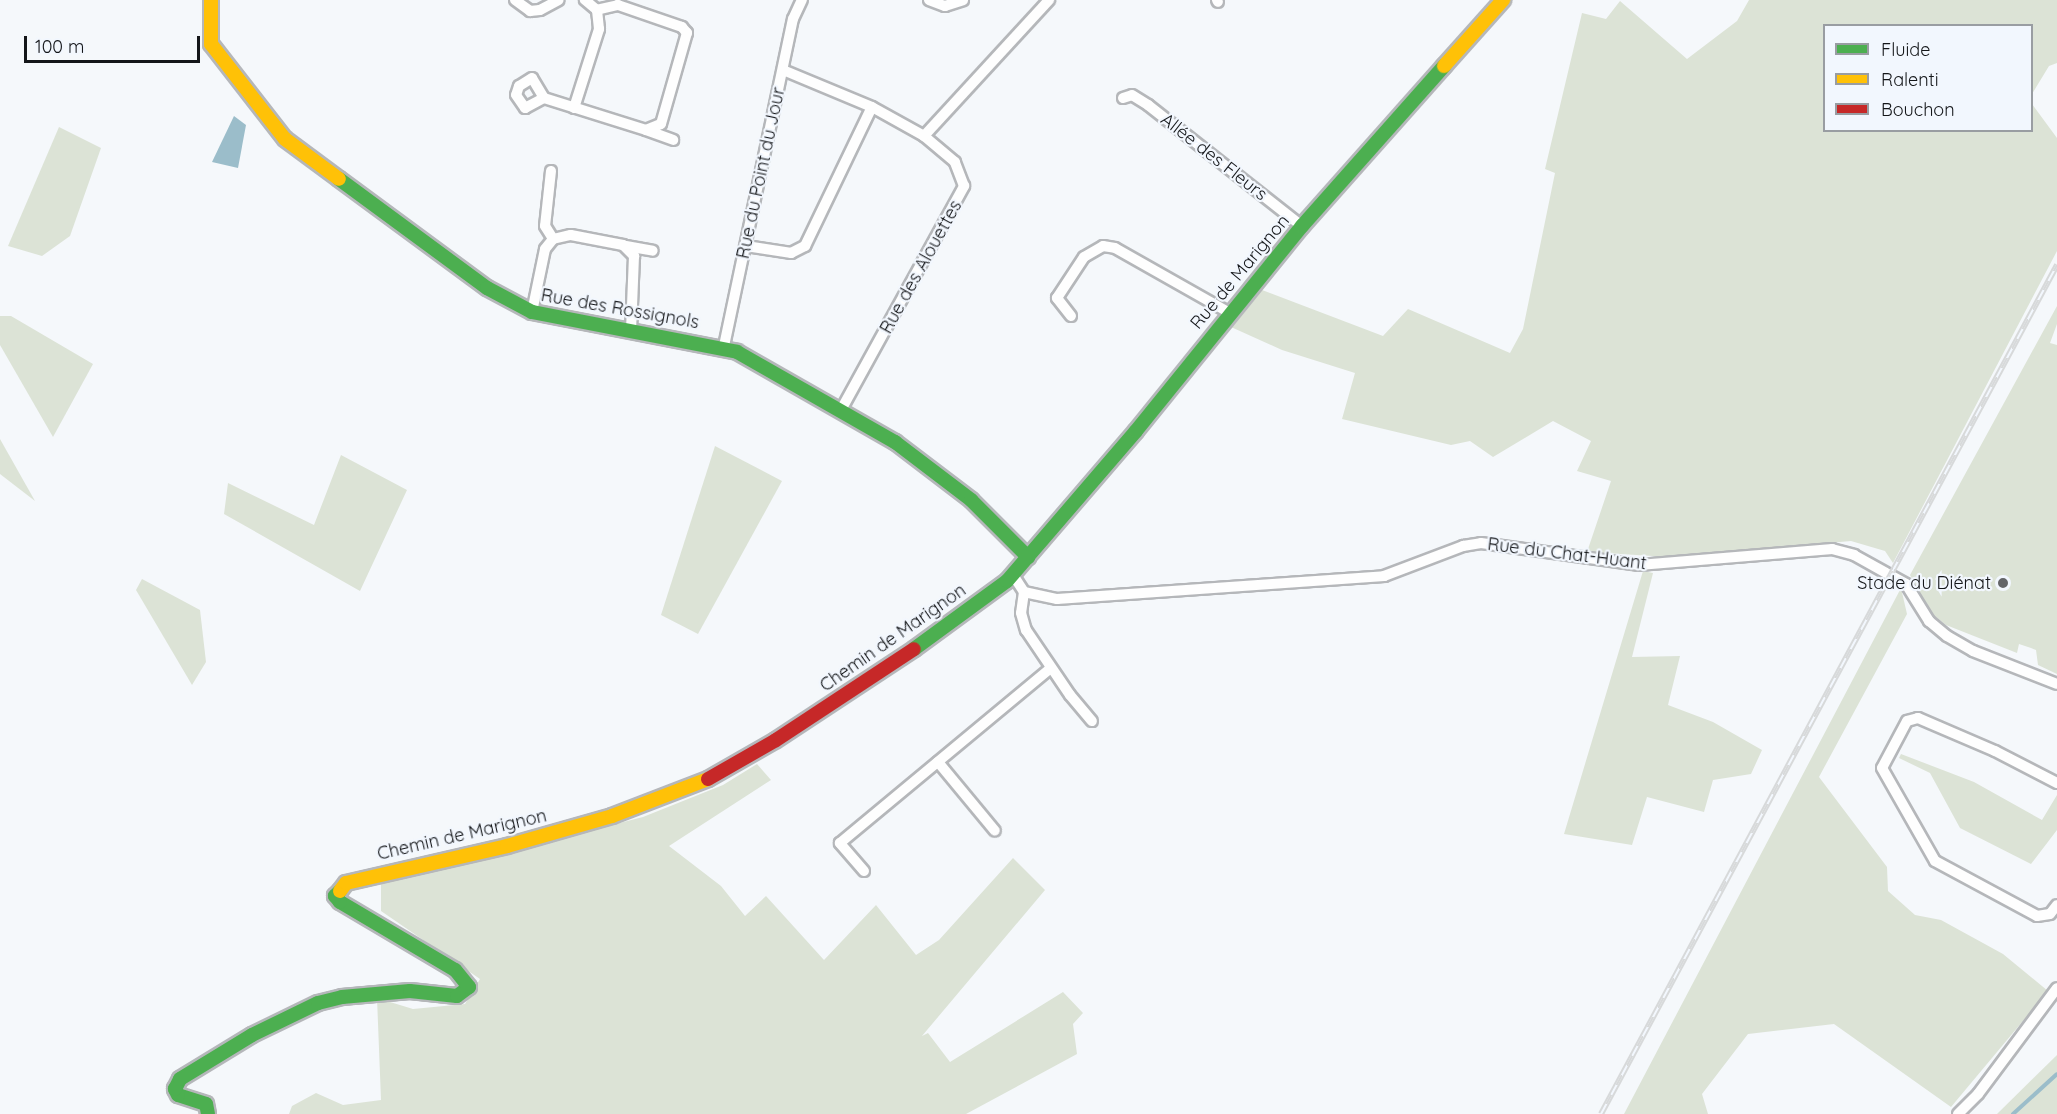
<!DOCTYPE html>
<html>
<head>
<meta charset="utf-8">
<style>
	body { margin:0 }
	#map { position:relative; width:2057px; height:1114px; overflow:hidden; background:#f5f8fb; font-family:Quicksand,sans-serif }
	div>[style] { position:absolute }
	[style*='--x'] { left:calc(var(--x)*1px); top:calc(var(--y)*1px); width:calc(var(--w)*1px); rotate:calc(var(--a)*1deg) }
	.green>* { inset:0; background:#dce3d6 }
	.water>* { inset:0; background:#9bbdca }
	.stream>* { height:4px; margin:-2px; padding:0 2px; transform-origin:2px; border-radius:2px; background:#9bbdca }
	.roads { filter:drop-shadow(2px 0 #b5b7ba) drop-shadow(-2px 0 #b5b7ba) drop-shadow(0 2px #b5b7ba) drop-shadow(0 -2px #b5b7ba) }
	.street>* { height:10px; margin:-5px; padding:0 5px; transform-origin:5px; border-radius:5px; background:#fefefe }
	.fast>* { height:14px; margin:-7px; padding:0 7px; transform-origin:7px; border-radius:7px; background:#4caf50 }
	.slow>* { height:14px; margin:-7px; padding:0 7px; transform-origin:7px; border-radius:7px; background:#ffc107 }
	.jam>* { height:14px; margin:-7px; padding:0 7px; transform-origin:7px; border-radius:7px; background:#c62828 }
	.rail>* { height:6px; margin-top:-3px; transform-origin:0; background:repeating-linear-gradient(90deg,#f2f7fe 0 11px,#d7d9da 0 22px); box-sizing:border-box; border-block:2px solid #d7d9da }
	.dots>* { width:16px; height:16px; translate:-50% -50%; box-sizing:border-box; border:3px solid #f2f7fe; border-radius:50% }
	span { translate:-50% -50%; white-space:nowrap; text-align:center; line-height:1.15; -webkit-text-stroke:4.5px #f2f7fe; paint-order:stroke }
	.street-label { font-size:18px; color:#141619 }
	.poi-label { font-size:18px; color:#141619 }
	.right { translate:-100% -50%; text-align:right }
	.legend { position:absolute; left:1823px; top:24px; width:210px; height:108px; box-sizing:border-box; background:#f2f7fe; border:2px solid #999da2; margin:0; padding:8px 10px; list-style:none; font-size:18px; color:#141619 }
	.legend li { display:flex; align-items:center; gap:12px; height:30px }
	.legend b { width:30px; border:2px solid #999da2 }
	.scale { position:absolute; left:24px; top:36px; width:176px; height:27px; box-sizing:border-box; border:3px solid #141619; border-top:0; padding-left:8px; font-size:18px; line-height:21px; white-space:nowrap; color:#141619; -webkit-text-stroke:4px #f2f7fe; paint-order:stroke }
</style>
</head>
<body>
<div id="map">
	<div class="green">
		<div style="clip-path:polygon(1749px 0,2057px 0,2057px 63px,2049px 66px,2032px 94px,2032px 26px,1824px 26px,1824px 130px,2032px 130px,2032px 104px,2057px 138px,2057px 251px,1893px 563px,1885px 551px,1851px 541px,1669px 557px,1587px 552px,1611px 481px,1577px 471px,1591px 441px,1553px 421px,1493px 457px,1470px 441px,1451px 445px,1342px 419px,1355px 373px,1282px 350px,1231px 327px,1262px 290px,1383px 336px,1408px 309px,1510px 353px,1523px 329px,1555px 173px,1545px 169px,1582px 13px,1606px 19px,1620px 1px,1687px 59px,1737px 21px)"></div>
		<div style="clip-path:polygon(59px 127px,101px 148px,70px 236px,42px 256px,8px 246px)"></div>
		<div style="clip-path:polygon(2057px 306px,2057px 324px,2050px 343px,2057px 345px,2057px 674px,2038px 665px,2036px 650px,2031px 648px,2019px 644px,2017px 653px,1946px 625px,1931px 613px,1910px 575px)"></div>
		<div style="clip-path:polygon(0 316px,11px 316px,93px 364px,53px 437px,0 345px)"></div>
		<div style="clip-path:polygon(0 439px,35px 501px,0 474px)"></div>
		<div style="clip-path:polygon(715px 446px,782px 481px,698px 634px,661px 615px)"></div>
		<div style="clip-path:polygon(341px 455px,407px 490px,360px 591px,224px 514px,228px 483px,314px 525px)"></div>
		<div style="clip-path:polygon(1643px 571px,1653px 573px,1632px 657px,1680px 656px,1668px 705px,1713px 722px,1762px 750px,1751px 774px,1713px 780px,1704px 812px,1647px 797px,1632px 845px,1564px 834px)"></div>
		<div style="clip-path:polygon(142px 579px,200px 610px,206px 662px,192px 685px,136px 590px)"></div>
		<div style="clip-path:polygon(1901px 588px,1907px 614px,1819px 777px,1887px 867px,1888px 891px,1915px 915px,1941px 920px,2003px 954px,2048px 991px,1951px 1107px,1834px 1024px,1748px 1034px,1702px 1094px,1708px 1114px,1624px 1114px)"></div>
		<div style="clip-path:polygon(1901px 754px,1974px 782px,2042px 820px,2057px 795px,2057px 830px,2031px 864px,1960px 828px,1930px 773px,1899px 758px)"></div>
		<div style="clip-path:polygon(757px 764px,771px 780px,669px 846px,721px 886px,745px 916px,766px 896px,824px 960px,876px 905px,916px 955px,939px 940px,1013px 858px,1045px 890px,922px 1036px,928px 1033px,950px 1062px,1063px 992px,1083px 1013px,1073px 1024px,1077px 1054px,966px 1114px,289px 1114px,292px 1106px,316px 1093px,343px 1105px,381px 1100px,377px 998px,413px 1009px,465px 1004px,480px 979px,381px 911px,381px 884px,643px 817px,723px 785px)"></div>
		<div style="clip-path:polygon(2057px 1055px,2057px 1114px,1997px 1114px)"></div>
	</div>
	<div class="water">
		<div style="clip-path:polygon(234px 116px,246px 125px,238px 168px,212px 162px)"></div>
	</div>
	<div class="stream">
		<div style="--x:2013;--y:1114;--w:59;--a:-42.3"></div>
	</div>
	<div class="roads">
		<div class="street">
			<div style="--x:515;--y:0;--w:19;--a:36"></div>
			<div style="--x:530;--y:11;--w:10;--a:-6"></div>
			<div style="--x:540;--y:10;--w:21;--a:-28"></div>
			<div style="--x:929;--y:0;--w:17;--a:21"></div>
			<div style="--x:945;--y:6;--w:19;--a:-18"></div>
			<div style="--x:1217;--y:0;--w:2;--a:63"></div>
			<div style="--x:783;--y:70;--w:96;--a:22.6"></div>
			<div style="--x:872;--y:107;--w:60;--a:29.1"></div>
			<div style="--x:544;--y:98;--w:23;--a:-121"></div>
			<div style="--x:532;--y:78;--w:15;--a:148"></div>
			<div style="--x:519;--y:86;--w:9;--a:108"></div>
			<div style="--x:516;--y:95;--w:16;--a:55"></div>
			<div style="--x:525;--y:108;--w:21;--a:-28"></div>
			<div style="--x:544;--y:98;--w:107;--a:17.4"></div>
			<div style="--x:646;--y:130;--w:16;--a:-22"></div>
			<div style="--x:661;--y:124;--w:95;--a:-74.1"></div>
			<div style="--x:687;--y:33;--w:8;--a:-130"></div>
			<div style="--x:682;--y:27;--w:68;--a:-161"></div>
			<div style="--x:618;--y:5;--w:22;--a:167"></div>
			<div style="--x:1123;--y:98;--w:9;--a:-18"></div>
			<div style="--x:1132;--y:95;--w:19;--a:32"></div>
			<div style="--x:1148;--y:105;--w:196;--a:38.2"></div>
			<div style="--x:574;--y:108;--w:83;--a:-72.4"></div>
			<div style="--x:599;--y:29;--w:19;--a:-96"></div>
			<div style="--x:597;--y:10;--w:16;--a:-140"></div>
			<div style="--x:646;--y:130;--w:29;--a:20"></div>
			<div style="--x:551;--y:171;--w:55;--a:96.2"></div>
			<div style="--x:545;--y:226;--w:15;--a:58"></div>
			<div style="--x:626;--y:246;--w:27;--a:10"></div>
			<div style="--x:746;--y:246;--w:46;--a:8.8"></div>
			<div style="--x:791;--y:253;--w:16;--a:-27"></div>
			<div style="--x:805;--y:246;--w:154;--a:-64.3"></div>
			<div style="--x:532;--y:312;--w:64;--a:-78.3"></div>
			<div style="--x:545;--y:249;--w:13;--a:-51"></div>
			<div style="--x:553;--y:239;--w:18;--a:-13"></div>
			<div style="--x:571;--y:235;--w:53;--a:10.9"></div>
			<div style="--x:623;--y:245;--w:16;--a:45"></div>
			<div style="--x:634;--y:256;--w:74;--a:92.3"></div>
			<div style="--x:1071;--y:316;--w:23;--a:-128"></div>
			<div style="--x:1057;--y:298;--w:49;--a:-56.6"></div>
			<div style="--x:1084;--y:257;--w:22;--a:-30"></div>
			<div style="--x:1103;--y:246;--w:12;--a:9"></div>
			<div style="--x:1115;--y:248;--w:130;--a:29.5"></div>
			<div style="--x:724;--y:346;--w:334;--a:-78.1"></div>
			<div style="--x:793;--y:19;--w:21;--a:-65"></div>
			<div style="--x:841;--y:410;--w:256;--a:-61.2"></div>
			<div style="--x:964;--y:186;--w:26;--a:-111"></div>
			<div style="--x:955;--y:162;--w:40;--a:-140"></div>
			<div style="--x:924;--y:136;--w:185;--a:-47.4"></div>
			<div style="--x:1013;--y:575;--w:20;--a:57"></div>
			<div style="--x:1024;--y:592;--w:34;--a:12"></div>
			<div style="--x:1057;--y:599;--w:328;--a:-4"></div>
			<div style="--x:1384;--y:576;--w:85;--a:-20.8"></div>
			<div style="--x:1463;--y:546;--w:18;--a:-9"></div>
			<div style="--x:1481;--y:543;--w:160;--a:7.9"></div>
			<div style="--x:1639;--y:565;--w:194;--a:-4.7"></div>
			<div style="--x:1832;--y:549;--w:23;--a:15"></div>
			<div style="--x:1854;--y:555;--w:60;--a:29.1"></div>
			<div style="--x:1906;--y:584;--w:44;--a:58.1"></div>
			<div style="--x:1929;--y:621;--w:23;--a:40"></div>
			<div style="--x:1947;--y:636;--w:30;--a:30"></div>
			<div style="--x:1973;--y:651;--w:90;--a:21.4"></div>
			<div style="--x:1024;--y:592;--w:21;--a:98"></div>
			<div style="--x:1021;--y:613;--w:18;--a:74"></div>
			<div style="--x:1026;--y:630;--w:78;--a:55.9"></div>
			<div style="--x:1070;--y:695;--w:34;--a:50"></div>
			<div style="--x:938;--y:762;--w:89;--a:50.4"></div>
			<div style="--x:2057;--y:783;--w:70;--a:-152.7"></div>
			<div style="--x:1995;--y:751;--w:84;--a:-156.8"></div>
			<div style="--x:1918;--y:718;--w:11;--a:165"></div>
			<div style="--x:1907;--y:721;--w:53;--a:118"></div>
			<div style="--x:1882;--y:768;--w:107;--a:60.3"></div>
			<div style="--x:1935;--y:861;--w:116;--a:28.3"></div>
			<div style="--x:2037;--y:916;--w:13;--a:-9"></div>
			<div style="--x:2050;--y:914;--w:11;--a:-52"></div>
			<div style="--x:864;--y:871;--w:37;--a:-131"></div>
			<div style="--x:840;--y:843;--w:274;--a:-39.7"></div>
			<div style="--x:1958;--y:1114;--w:28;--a:-45"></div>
			<div style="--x:1978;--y:1094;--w:132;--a:-53.3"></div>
		</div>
		<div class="fast">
			<div style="--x:339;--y:179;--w:184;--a:36.4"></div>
			<div style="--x:487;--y:288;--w:51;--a:28.1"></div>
			<div style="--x:532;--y:312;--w:209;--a:11"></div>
			<div style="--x:737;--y:352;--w:182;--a:29.7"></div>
			<div style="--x:895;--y:442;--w:96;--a:37.3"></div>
			<div style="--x:971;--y:500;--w:81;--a:45"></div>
			<div style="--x:914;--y:649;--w:115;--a:-36.2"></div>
			<div style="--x:1007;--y:581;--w:198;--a:-49.3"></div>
			<div style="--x:1136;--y:431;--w:264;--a:-51"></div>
			<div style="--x:1302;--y:226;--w:214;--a:-48.4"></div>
			<div style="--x:208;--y:1114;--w:10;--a:-101"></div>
			<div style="--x:206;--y:1104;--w:29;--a:-162"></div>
			<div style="--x:178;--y:1095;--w:7;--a:-117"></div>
			<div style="--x:175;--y:1089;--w:11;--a:-63"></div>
			<div style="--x:180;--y:1079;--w:84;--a:-31.4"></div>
			<div style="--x:252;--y:1035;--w:73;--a:-25.9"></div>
			<div style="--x:318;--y:1003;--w:25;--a:-14"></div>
			<div style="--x:342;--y:997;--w:68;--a:-5"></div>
			<div style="--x:410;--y:991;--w:47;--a:6.1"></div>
			<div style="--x:457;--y:996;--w:15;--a:-37"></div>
			<div style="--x:469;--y:987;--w:22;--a:-129"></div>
			<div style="--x:455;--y:970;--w:134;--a:-149.4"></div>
			<div style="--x:340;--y:902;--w:8;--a:-130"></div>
			<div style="--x:335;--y:896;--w:7;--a:-45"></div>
		</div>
		<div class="slow">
			<div style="--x:211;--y:0;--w:44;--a:90"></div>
			<div style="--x:211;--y:44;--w:120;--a:52.1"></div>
			<div style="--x:285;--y:139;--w:67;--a:36.5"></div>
			<div style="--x:1444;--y:66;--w:89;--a:-48.2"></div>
			<div style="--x:340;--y:891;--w:10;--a:-53"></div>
			<div style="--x:346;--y:883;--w:165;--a:-12.9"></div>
			<div style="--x:507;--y:846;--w:109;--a:-15.9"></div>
			<div style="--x:612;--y:816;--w:103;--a:-21.1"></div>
		</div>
		<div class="jam">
			<div style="--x:708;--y:779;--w:78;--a:-29.8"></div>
			<div style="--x:776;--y:740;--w:165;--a:-33.4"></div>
		</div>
	</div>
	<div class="rail">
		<div style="--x:1601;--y:1114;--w:964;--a:-61.76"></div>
	</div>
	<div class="dots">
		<div style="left:2003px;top:583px;background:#636568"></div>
	</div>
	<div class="street-label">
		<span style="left:1214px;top:157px;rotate:38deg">Allée des Fleurs</span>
		<span style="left:761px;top:173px;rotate:-78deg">Rue du Point du Jour</span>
		<span style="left:921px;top:267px;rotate:-61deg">Rue des Alouettes</span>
		<span style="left:1240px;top:272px;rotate:-50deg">Rue de Marignon</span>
		<span style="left:620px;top:309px;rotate:10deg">Rue des Rossignols</span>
		<span style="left:1567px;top:554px;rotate:7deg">Rue du Chat-Huant</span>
		<span style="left:893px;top:638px;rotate:-35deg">Chemin de Marignon</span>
		<span style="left:462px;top:835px;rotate:-13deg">Chemin de Marignon</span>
	</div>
	<div class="poi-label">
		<span class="right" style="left:1991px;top:583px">Stade du Diénat</span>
	</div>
	<ul class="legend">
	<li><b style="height:8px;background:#4caf50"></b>Fluide</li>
	<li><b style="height:8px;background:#ffc107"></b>Ralenti</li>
	<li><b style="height:8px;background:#c62828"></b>Bouchon</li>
	</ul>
	<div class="scale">100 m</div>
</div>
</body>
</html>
